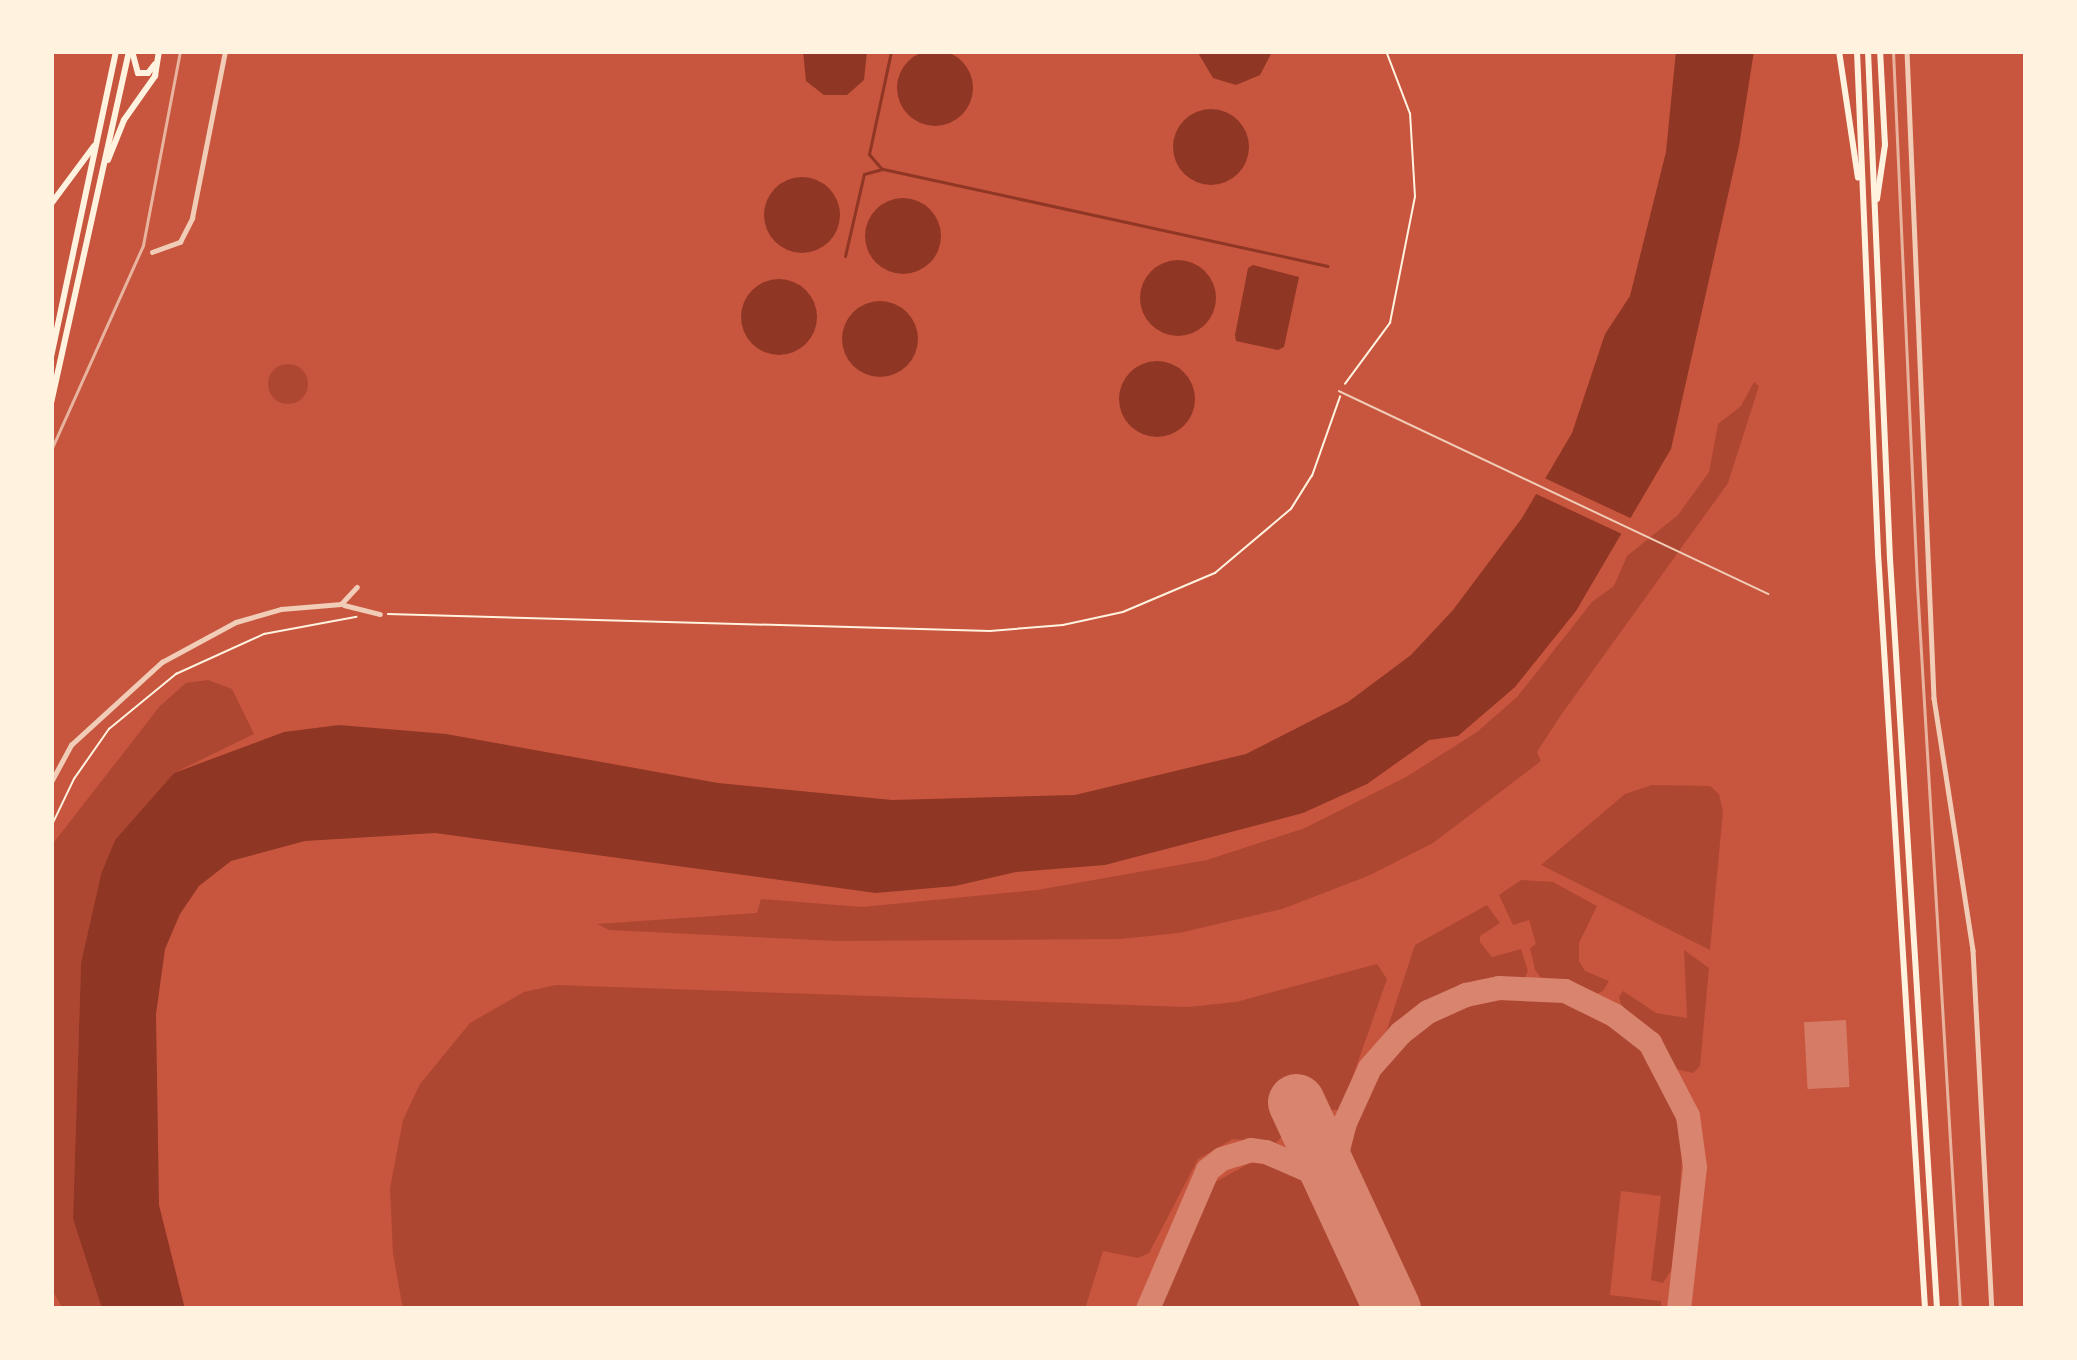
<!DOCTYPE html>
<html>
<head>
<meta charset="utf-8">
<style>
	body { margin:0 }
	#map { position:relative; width:2077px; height:1360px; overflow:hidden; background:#c8553d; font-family:"DM Sans",sans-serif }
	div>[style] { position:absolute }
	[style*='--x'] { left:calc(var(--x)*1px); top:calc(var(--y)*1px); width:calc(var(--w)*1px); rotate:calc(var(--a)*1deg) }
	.green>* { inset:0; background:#ae4732 }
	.round { border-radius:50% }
	.water>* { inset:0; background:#8f3625 }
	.pier>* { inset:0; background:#c8553d; transform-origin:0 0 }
	.stream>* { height:3px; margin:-1.5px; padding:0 1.5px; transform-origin:1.5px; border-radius:1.5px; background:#8f3625 }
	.taxiway>* { height:24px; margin:-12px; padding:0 12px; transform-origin:12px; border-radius:12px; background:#d8846e }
	.runway>* { height:57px; margin:-28.5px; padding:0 28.5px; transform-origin:28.5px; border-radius:28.5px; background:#d8846e }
	.building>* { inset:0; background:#d67c66; transform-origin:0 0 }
	.path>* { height:1.5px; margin:-0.75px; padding:0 0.75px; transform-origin:0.75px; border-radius:0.75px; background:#fff3e0 }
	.service>* { height:1.5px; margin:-0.75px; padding:0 0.75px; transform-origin:0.75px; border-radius:0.75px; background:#f1ccb7 }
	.minor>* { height:4.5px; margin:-2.25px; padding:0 2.25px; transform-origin:2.25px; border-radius:2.25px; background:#f1ccb7 }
	.primary>* { height:6px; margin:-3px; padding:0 3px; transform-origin:3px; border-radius:3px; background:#fff3e0 }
	.trunk>* { height:6px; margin:-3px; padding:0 3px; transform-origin:3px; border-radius:3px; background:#fff3e0 }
	.rail>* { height:3px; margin:-1.5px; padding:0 1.5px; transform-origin:1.5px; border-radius:1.5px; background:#e9b49f }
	span { translate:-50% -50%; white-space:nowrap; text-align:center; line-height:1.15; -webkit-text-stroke:9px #fff3e0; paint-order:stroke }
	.frame { position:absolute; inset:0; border:54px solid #fff3e0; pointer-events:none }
</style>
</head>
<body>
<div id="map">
	<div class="green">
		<div class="round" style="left:268px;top:364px;width:40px;height:40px"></div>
		<div style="clip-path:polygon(1754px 382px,1759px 386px,1728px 483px,1561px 715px,1537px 752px,1541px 761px,1433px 843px,1368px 876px,1282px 909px,1179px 933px,1120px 939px,837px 941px,609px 930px,597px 924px,757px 913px,761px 899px,862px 907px,1037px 890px,1207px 860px,1305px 828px,1406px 777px,1477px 732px,1517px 697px,1592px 602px,1614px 586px,1627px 556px,1678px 515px,1709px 472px,1718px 424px,1741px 406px)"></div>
		<div style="clip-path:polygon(208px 680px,232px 689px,254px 734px,174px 773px,115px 840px,101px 874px,81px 963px,73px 1219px,102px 1309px,63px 1309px,51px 1288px,51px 846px,160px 706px,186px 683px)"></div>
		<div style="clip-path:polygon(1652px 785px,1710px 786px,1719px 794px,1723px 811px,1710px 950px,1541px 865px,1625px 794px)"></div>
		<div style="clip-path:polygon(1521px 880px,1553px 882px,1597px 906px,1579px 943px,1579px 961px,1585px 971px,1609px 981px,1603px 991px,1594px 995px,1542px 979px,1535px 970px,1530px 948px,1536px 944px,1529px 920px,1513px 925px,1499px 895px)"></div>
		<div style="clip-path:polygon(1487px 905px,1500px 923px,1480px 936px,1480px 942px,1492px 957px,1521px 949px,1528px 971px,1524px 979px,1472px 984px,1448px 993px,1417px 1008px,1385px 1036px,1415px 945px)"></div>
		<div style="clip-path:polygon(1684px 950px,1709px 968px,1700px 1066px,1693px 1073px,1676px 1069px,1646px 1030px,1623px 1011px,1619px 997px,1623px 991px,1656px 1013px,1687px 1018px)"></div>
		<div style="clip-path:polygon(1377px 964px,1387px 979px,1341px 1110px,1322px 1110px,1309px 1089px,1275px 1107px,1286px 1132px,1276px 1143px,1233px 1139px,1198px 1159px,1149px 1253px,1138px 1258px,1103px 1251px,1085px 1309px,403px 1309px,393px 1254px,390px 1188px,403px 1120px,420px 1084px,470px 1023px,524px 992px,556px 985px,1187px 1007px,1236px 1002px)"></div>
		<div style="clip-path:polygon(1506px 995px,1538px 995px,1588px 1010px,1628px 1035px,1661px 1075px,1677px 1110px,1683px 1141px,1675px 1264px,1663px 1283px,1651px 1280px,1661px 1196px,1621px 1191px,1610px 1295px,1661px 1301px,1661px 1309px,1411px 1309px,1344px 1163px,1345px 1149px,1372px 1082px,1411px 1032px,1464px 1003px)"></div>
		<div style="clip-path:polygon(1250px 1163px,1270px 1164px,1308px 1184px,1367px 1309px,1158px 1309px,1212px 1184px)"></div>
	</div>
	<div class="water">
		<div class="round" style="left:897px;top:50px;width:76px;height:76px"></div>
		<div style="clip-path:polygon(803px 51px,867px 51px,864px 80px,847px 95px,824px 95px,806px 81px)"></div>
		<div style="clip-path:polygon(1197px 51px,1272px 51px,1272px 52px,1260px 75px,1236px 85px,1213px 78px)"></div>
		<div style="clip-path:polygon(1676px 51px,1754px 51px,1739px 146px,1671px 449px,1576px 611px,1515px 687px,1458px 736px,1429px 740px,1367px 784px,1303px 813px,1105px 865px,1016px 872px,955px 886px,876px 893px,435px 833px,305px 841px,231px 861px,199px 886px,180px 914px,165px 949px,156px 1014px,159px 1205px,185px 1309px,102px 1309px,73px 1219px,81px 963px,101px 874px,115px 840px,174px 773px,284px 732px,339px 725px,446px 734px,718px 783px,892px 800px,1075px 795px,1246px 754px,1348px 702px,1411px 655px,1453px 610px,1522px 518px,1572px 433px,1605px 334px,1630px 296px,1666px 152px)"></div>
		<div class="round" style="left:1173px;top:109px;width:76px;height:76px"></div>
		<div class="round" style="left:764px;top:177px;width:76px;height:76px"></div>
		<div class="round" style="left:865px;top:198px;width:76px;height:76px"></div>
		<div class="round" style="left:1140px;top:260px;width:76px;height:76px"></div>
		<div style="clip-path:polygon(1253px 265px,1299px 277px,1284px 347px,1278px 350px,1236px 341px,1235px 335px,1248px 268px)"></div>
		<div class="round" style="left:741px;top:279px;width:76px;height:76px"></div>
		<div class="round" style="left:842px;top:301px;width:76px;height:76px"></div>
		<div class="round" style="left:1119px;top:361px;width:76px;height:76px"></div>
	</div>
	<div class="pier">
		<div style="left:1538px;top:475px;width:107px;height:18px;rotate:25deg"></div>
	</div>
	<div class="stream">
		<div style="--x:881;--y:168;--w:18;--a:-131"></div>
		<div style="--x:869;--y:154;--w:105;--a:-77.9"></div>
		<div style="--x:845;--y:256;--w:84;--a:-77"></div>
		<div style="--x:864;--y:174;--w:20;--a:-15"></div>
		<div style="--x:883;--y:169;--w:455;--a:12.3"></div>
	</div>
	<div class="taxiway">
		<div style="--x:1337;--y:1192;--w:23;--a:-100"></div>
		<div style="--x:1333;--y:1169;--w:48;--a:-75.4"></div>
		<div style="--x:1345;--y:1123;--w:60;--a:-65.6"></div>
		<div style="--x:1370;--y:1068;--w:47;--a:-48.5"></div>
		<div style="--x:1401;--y:1033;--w:34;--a:-38"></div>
		<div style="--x:1428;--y:1012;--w:42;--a:-24.1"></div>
		<div style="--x:1466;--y:995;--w:34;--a:-12"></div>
		<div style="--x:1499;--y:988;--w:66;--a:2.6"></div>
		<div style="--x:1565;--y:991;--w:55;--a:26.1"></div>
		<div style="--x:1614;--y:1015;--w:46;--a:37.9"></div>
		<div style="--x:1650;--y:1043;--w:82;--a:62.5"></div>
		<div style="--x:1688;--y:1116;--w:51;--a:82.2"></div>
		<div style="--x:1695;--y:1167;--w:143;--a:96.4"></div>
		<div style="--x:1148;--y:1309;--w:151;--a:-66.7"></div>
		<div style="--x:1208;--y:1170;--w:18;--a:-38"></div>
		<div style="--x:1222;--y:1159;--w:30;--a:-17"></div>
		<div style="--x:1251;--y:1150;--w:15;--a:8"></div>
		<div style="--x:1266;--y:1152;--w:52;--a:23.6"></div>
		<div style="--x:1314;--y:1173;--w:30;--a:40"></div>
	</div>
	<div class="runway">
		<div style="--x:1296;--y:1102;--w:228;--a:65.1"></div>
	</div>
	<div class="building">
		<div style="left:1846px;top:1020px;width:67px;height:42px;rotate:87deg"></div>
	</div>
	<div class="path">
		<div style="--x:1345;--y:384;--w:76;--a:-53.6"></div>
		<div style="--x:1390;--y:323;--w:128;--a:-78.8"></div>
		<div style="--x:1415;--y:197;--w:83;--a:-93.4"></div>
		<div style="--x:1410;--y:114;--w:67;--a:-110.9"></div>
		<div style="--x:388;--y:614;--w:602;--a:1.62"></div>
		<div style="--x:990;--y:631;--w:73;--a:-4.7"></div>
		<div style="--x:1063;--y:625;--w:61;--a:-12.2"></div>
		<div style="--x:1123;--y:612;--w:100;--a:-23"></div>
		<div style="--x:1215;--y:573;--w:99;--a:-40.1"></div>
		<div style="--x:1291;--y:509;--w:39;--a:-58"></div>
		<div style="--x:1312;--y:476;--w:84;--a:-70.5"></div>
		<div style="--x:51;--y:827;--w:53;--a:-64.4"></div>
		<div style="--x:74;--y:779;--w:61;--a:-55"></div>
		<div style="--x:109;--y:729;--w:87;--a:-39.4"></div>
		<div style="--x:176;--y:674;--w:97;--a:-24.4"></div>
		<div style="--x:264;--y:634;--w:94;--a:-10.5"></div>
	</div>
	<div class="service">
		<div style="--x:1339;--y:391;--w:475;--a:25.3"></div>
	</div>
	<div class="minor">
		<div style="--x:1907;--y:51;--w:648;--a:87.61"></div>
		<div style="--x:1934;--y:698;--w:255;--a:81.2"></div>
		<div style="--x:1973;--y:950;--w:360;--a:87"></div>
		<div style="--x:152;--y:252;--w:30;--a:-20"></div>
		<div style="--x:180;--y:242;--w:27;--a:-63"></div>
		<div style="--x:192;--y:218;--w:170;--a:-78.8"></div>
		<div style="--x:344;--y:605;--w:37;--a:14"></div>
		<div style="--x:51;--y:782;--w:42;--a:-61.6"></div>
		<div style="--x:71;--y:745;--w:123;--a:-42.4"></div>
		<div style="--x:162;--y:662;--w:84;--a:-28.4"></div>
		<div style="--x:236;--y:622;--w:47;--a:-16.1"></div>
		<div style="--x:281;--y:609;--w:60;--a:-4.8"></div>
		<div style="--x:341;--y:604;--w:23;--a:-47"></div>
	</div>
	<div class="primary">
		<div style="--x:1839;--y:51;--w:128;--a:81.5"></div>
		<div style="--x:1857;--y:51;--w:502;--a:87.6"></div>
		<div style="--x:1878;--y:553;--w:757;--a:86.44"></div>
		<div style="--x:1868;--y:51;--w:508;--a:87.52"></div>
		<div style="--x:1890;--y:559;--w:751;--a:86.41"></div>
		<div style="--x:1877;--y:199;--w:55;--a:-81.6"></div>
		<div style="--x:1885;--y:145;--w:94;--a:-93"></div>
	</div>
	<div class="trunk">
		<div style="--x:132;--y:51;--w:23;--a:75"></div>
		<div style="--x:138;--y:73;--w:10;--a:0"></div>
		<div style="--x:148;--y:73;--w:11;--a:-52"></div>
		<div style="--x:108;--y:160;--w:43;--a:-68.2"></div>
		<div style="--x:124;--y:120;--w:54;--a:-54.8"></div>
		<div style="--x:155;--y:76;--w:25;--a:-81"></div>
		<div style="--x:51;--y:204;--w:72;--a:-53.4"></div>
		<div style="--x:51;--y:357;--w:313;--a:-78"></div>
		<div style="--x:51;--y:403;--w:361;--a:-77.5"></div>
	</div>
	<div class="rail">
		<div style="--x:1893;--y:51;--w:535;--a:87.43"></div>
		<div style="--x:1917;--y:585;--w:725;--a:86.6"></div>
		<div style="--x:51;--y:450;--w:225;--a:-65.8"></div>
		<div style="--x:143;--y:245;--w:197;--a:-79.2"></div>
	</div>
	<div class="frame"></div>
</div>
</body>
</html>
